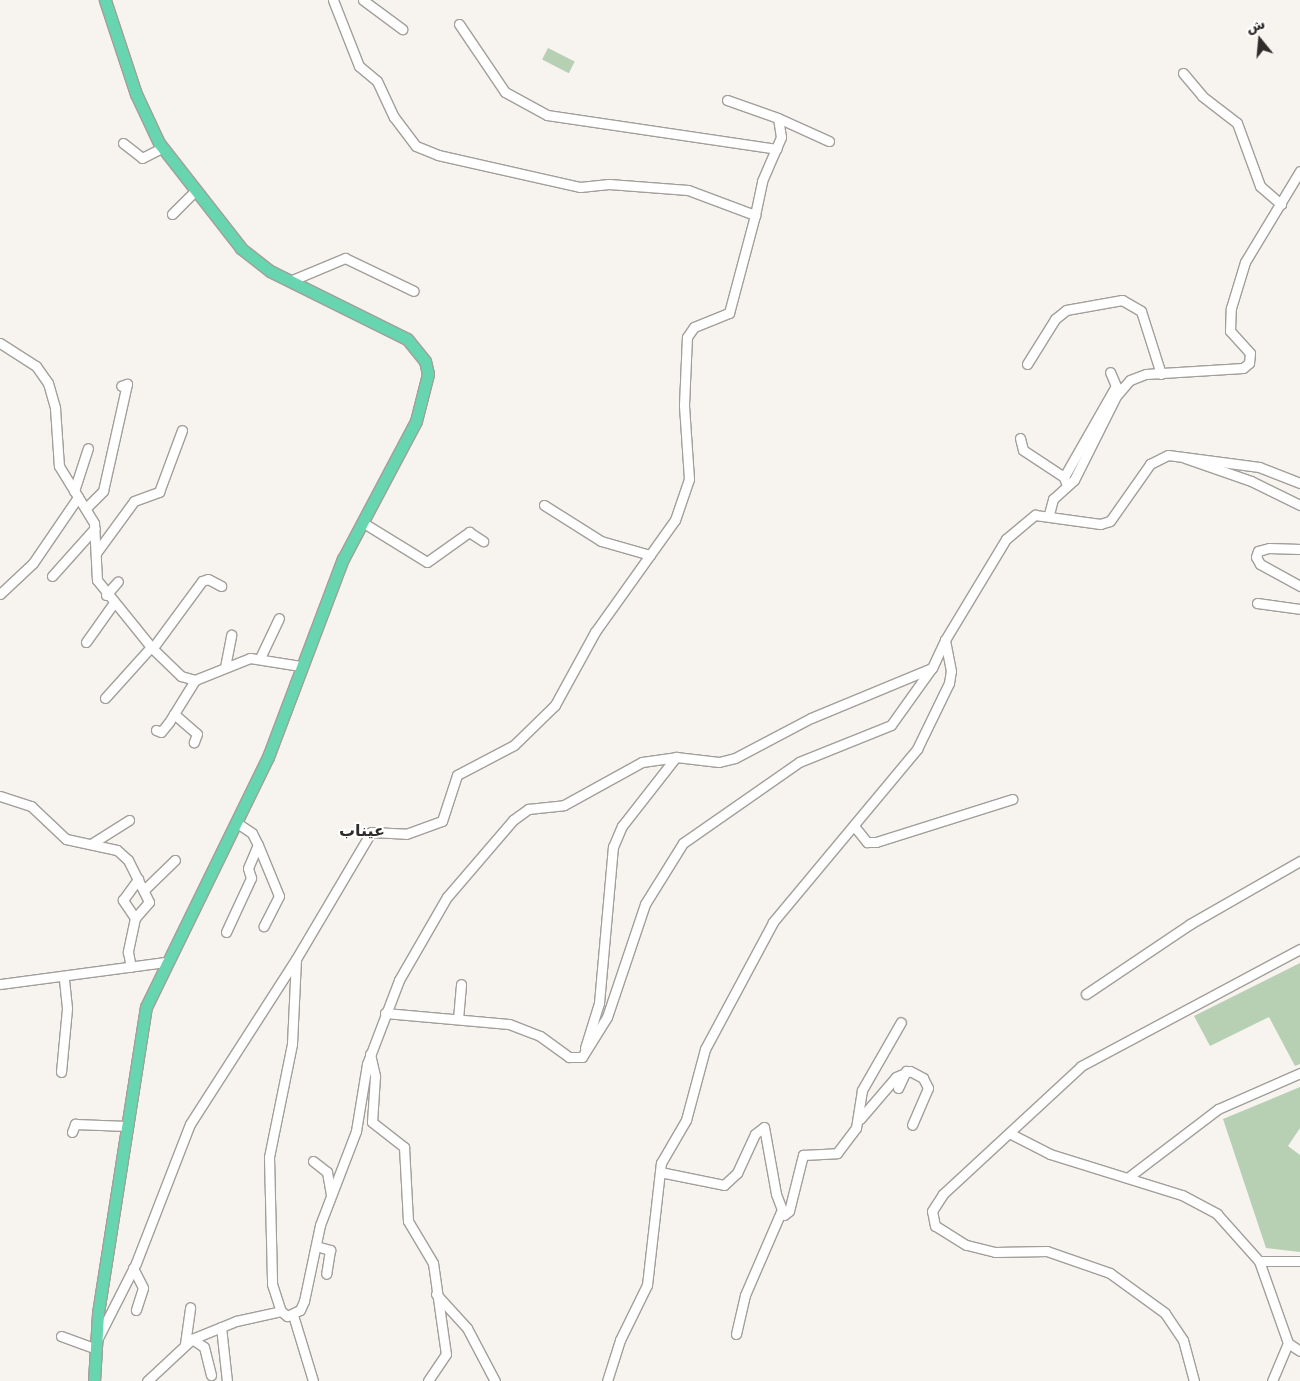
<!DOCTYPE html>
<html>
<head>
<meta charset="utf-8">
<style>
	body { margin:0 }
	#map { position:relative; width:1300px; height:1381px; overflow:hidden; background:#f7f4ef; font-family:"DejaVu Sans","Noto Naskh Arabic",sans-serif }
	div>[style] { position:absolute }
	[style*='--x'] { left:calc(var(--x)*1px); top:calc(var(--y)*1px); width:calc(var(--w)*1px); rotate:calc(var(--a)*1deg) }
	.green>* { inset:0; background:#b7d0b3; transform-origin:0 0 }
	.roads { filter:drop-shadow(1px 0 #a29f9b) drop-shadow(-1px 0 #a29f9b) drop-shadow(0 1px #a29f9b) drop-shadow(0 -1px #a29f9b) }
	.minor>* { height:9px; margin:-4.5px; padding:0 4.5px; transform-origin:4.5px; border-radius:4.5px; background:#fff }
	.major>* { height:11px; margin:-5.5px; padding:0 5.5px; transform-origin:5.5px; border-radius:5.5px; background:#67d5af }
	span { translate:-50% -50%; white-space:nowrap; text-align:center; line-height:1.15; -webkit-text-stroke:4px #fff; paint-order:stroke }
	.quarter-label { font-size:16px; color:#2e2d2b; font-weight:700 }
	.north { position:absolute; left:1235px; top:15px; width:50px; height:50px; -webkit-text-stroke:4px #fff; paint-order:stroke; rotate:343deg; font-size:14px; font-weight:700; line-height:20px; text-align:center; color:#2e2d2b }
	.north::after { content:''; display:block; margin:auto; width:18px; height:22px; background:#2e2d2b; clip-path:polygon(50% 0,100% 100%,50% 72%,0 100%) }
</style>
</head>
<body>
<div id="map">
	<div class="green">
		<div style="left:548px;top:48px;width:30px;height:13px;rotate:27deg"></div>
		<div style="clip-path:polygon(1300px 963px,1300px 1064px,1295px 1066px,1269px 1017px,1210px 1046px,1194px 1016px)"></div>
		<div style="clip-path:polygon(1300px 1087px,1300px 1128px,1288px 1146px,1300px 1155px,1300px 1252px,1266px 1248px,1223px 1119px)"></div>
	</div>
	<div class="roads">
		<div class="minor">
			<div style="--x:333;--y:0;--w:71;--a:68.5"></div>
			<div style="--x:359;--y:66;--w:23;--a:40"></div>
			<div style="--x:377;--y:81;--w:40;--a:65"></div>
			<div style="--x:394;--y:117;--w:36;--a:53"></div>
			<div style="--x:416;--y:146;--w:24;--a:22"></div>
			<div style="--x:438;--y:155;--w:146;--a:12.7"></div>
			<div style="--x:580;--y:187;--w:29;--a:-6"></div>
			<div style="--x:609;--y:184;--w:79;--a:4.3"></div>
			<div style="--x:688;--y:190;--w:72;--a:20.5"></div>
			<div style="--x:755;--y:215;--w:35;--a:-78"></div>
			<div style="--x:762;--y:181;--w:48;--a:-66.6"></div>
			<div style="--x:781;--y:137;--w:19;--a:-99"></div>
			<div style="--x:778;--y:118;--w:54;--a:-160.6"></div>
			<div style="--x:363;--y:0;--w:49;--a:36.6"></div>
			<div style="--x:459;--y:24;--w:82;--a:55.9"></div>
			<div style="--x:505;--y:92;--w:48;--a:28.7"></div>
			<div style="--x:547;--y:115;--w:232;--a:8.4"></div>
			<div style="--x:1183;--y:73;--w:30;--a:50"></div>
			<div style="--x:1202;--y:96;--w:44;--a:37.6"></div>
			<div style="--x:1237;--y:123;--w:67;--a:69.9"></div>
			<div style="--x:1260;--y:186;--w:28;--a:41"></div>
			<div style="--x:778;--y:118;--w:56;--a:24.3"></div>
			<div style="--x:123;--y:143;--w:24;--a:38"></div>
			<div style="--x:142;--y:158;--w:22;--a:-27"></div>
			<div style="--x:172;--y:214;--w:33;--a:-45"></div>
			<div style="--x:290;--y:281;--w:60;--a:-22.7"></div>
			<div style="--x:345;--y:258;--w:76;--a:25.6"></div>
			<div style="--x:0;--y:343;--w:43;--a:32.6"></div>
			<div style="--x:36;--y:366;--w:21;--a:55"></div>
			<div style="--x:48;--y:383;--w:26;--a:74"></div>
			<div style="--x:55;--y:408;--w:58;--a:86.1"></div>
			<div style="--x:59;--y:466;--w:67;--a:58.4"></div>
			<div style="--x:94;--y:523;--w:57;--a:87"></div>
			<div style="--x:97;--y:580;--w:86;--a:51.1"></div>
			<div style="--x:151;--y:647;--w:42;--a:44"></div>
			<div style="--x:181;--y:676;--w:15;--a:16"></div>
			<div style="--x:195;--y:680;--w:59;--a:-21.8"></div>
			<div style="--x:250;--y:658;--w:51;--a:9.1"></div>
			<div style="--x:1027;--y:364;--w:53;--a:-58.1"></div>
			<div style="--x:1055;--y:319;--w:14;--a:-39"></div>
			<div style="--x:1066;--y:310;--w:57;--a:-10.1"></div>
			<div style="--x:1122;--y:300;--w:22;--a:30"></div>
			<div style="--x:1141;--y:311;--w:66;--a:72.4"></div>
			<div style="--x:1020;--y:438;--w:12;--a:76"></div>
			<div style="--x:1023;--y:450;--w:49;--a:33.4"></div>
			<div style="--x:1064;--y:477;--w:6;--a:72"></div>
			<div style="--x:1185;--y:458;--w:70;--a:19.2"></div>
			<div style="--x:1251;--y:481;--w:55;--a:26.1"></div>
			<div style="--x:1064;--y:477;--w:105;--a:-60.3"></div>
			<div style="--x:1116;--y:386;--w:15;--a:-113"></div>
			<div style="--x:74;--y:491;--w:45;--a:-72"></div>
			<div style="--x:544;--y:505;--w:67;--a:32.3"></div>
			<div style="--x:601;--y:541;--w:51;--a:15.9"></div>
			<div style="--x:87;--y:507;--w:23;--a:-45"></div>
			<div style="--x:103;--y:491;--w:110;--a:-77.4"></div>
			<div style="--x:127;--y:384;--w:6;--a:162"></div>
			<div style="--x:1049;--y:514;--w:16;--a:-75"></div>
			<div style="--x:1053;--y:499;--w:28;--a:-42"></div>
			<div style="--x:1074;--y:480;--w:94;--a:-63.4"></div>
			<div style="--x:1116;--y:396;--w:21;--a:-49"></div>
			<div style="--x:1130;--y:380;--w:17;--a:-21"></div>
			<div style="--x:1146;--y:374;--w:97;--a:-3.5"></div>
			<div style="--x:1243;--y:368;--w:8;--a:-40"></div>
			<div style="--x:1249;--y:363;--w:10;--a:-84"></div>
			<div style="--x:1250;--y:353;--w:30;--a:-132"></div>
			<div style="--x:1230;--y:331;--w:23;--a:-88"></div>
			<div style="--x:1231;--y:308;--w:48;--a:-73.1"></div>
			<div style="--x:1245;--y:262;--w:106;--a:-58.9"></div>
			<div style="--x:362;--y:522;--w:76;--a:31.6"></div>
			<div style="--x:427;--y:562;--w:52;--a:-35.5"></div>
			<div style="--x:469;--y:532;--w:17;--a:33"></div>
			<div style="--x:1300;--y:549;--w:31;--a:-178"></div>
			<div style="--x:1269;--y:548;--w:11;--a:165"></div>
			<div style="--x:1258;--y:551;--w:6;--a:108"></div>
			<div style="--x:1256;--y:557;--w:8;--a:60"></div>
			<div style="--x:1260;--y:564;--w:46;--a:28.8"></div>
			<div style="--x:96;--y:553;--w:64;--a:-53.8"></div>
			<div style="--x:134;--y:501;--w:27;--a:-20"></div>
			<div style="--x:159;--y:492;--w:66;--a:-69.6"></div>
			<div style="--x:52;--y:576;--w:64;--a:-48.1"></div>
			<div style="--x:0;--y:594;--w:45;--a:-43.2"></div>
			<div style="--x:33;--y:563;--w:80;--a:-55.7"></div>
			<div style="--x:106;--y:595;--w:18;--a:-49"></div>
			<div style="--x:1257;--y:603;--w:43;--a:7.9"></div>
			<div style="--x:86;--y:642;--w:47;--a:-54.6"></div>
			<div style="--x:152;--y:649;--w:84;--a:-53.7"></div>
			<div style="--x:202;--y:581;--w:6;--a:-18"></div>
			<div style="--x:208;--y:579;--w:15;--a:28"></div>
			<div style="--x:260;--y:658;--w:44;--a:-64.6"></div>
			<div style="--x:225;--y:667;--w:33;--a:-79"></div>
			<div style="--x:105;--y:698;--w:69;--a:-48"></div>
			<div style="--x:174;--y:714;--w:30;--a:41"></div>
			<div style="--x:197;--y:734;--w:9;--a:111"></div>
			<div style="--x:156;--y:730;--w:5;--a:22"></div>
			<div style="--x:161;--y:732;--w:13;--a:-51"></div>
			<div style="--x:169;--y:722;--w:49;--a:-58.2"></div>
			<div style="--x:0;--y:796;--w:33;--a:18"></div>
			<div style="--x:31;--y:806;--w:48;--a:43.3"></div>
			<div style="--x:66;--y:839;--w:52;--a:12.2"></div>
			<div style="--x:117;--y:850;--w:15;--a:42"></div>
			<div style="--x:128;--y:860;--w:47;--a:63.4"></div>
			<div style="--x:149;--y:902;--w:21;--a:131"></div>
			<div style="--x:135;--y:918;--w:35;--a:102"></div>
			<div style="--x:128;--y:952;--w:15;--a:79"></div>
			<div style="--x:854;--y:826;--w:21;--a:51"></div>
			<div style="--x:867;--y:842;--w:9;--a:0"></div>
			<div style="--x:876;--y:842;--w:143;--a:-17.5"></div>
			<div style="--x:91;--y:844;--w:45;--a:-32.3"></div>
			<div style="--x:258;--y:845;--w:55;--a:67.6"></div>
			<div style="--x:279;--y:896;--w:34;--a:117"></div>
			<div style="--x:144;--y:890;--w:43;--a:-44.1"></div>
			<div style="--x:135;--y:918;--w:22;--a:-124"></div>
			<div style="--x:123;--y:900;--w:26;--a:-54"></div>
			<div style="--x:226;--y:932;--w:60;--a:-65.2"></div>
			<div style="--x:251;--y:878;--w:10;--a:-107"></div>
			<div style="--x:248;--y:868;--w:25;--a:-67"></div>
			<div style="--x:258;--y:845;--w:13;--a:-117"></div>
			<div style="--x:252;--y:833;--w:18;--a:-146"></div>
			<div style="--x:296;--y:959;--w:147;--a:-59.4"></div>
			<div style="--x:371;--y:832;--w:35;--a:3"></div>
			<div style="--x:406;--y:834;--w:38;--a:-20"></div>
			<div style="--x:442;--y:821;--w:48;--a:-71.9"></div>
			<div style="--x:457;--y:775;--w:64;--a:-27.8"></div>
			<div style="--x:514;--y:745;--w:57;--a:-44.3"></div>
			<div style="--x:555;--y:705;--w:83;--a:-61.3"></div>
			<div style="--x:595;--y:632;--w:138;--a:-54.5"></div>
			<div style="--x:675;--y:520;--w:43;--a:-71.1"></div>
			<div style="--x:689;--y:479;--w:74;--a:-93.9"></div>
			<div style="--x:684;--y:405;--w:68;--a:-87.5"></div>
			<div style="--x:687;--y:337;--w:12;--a:-55"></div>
			<div style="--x:694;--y:327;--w:38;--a:-22"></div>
			<div style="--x:729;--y:313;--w:101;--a:-75.1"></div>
			<div style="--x:0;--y:984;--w:166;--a:-7.6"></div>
			<div style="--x:1086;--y:994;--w:125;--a:-33.9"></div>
			<div style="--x:1190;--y:924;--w:127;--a:-29.8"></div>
			<div style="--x:385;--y:1013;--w:124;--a:5.1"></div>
			<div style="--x:509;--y:1024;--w:33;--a:21"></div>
			<div style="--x:540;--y:1036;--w:36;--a:36"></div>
			<div style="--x:569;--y:1057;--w:13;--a:0"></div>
			<div style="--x:582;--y:1057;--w:47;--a:-58"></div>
			<div style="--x:607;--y:1017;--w:119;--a:-71.4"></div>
			<div style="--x:645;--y:904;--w:72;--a:-58.1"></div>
			<div style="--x:683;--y:843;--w:141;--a:-34.9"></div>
			<div style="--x:799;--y:762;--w:99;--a:-21.9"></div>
			<div style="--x:891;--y:725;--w:69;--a:-54.5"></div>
			<div style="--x:458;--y:1019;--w:35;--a:-85"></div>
			<div style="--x:585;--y:1048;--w:47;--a:-72.7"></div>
			<div style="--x:599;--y:1003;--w:157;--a:-84.9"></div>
			<div style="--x:613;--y:847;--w:23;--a:-67"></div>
			<div style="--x:622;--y:826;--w:88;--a:-52"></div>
			<div style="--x:370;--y:1054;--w:23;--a:77"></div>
			<div style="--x:375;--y:1076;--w:46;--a:93.7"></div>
			<div style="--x:372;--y:1122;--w:41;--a:38"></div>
			<div style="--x:404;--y:1147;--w:74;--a:86.9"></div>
			<div style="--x:408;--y:1221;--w:49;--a:59.2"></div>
			<div style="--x:433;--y:1263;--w:92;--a:81.9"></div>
			<div style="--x:446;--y:1354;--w:32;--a:124"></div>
			<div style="--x:61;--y:1072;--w:64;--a:-84.6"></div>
			<div style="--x:67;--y:1008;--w:31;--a:-96"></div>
			<div style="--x:898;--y:1088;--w:19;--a:-65"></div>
			<div style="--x:860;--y:1119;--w:55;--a:-49.4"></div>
			<div style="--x:896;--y:1077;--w:15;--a:-23"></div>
			<div style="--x:910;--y:1071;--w:15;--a:28"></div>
			<div style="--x:923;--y:1078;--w:11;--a:63"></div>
			<div style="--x:928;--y:1088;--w:40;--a:113.4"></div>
			<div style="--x:72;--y:1132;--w:9;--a:-69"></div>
			<div style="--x:75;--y:1124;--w:52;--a:2.2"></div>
			<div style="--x:1011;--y:1134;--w:44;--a:27.1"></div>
			<div style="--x:1050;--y:1154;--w:138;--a:17.3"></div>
			<div style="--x:1182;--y:1195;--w:40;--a:28"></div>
			<div style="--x:1217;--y:1214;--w:63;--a:48.2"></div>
			<div style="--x:1259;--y:1261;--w:87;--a:70.5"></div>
			<div style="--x:1288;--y:1343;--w:14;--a:34"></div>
			<div style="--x:313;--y:1161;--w:18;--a:38"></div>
			<div style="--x:327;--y:1172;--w:22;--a:80"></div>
			<div style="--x:660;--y:1172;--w:65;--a:11.5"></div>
			<div style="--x:724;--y:1185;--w:18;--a:-43"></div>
			<div style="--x:737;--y:1173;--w:43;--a:-65.2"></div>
			<div style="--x:755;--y:1134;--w:11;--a:-38"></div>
			<div style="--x:764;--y:1127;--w:68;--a:79.8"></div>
			<div style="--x:776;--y:1194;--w:22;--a:69"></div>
			<div style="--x:784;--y:1215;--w:6;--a:-39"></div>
			<div style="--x:789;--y:1211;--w:58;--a:-76"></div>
			<div style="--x:803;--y:1155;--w:34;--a:-3"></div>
			<div style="--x:837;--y:1153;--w:31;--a:-53"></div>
			<div style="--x:856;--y:1128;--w:38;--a:-81"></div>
			<div style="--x:862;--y:1090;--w:78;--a:-60.2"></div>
			<div style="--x:1130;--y:1176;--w:111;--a:-37.3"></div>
			<div style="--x:1218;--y:1109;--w:90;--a:-23.7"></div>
			<div style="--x:316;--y:1246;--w:15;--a:16"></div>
			<div style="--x:330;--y:1250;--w:24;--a:99"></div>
			<div style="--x:1259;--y:1261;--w:41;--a:0"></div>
			<div style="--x:133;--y:1268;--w:22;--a:63"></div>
			<div style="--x:143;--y:1288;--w:23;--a:108"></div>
			<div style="--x:436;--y:1294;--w:46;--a:47.6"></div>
			<div style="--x:467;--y:1328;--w:60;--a:62.2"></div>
			<div style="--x:293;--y:1315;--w:69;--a:73.1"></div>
			<div style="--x:221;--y:1327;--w:54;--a:83.7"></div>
			<div style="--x:736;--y:1334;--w:40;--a:-77"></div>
			<div style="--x:745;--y:1295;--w:90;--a:-66.6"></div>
			<div style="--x:61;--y:1336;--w:35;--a:20"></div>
			<div style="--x:192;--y:1339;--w:14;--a:34"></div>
			<div style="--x:204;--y:1347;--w:29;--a:76"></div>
			<div style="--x:97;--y:1340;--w:86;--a:-63.1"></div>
			<div style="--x:136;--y:1263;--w:149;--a:-68.8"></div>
			<div style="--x:190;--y:1124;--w:196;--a:-57.3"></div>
			<div style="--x:296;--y:959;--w:85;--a:92.7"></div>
			<div style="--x:292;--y:1044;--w:115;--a:101.5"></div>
			<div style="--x:269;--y:1157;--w:127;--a:88.6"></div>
			<div style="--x:272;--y:1284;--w:28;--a:72"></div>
			<div style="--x:281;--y:1311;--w:8;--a:40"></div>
			<div style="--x:287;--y:1316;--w:14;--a:-25"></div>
			<div style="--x:300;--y:1310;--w:10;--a:-66"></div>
			<div style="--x:304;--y:1301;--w:78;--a:-78.1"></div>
			<div style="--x:320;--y:1225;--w:101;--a:-69"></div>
			<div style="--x:356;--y:1131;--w:68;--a:-80.7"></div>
			<div style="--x:367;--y:1064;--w:90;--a:-69.1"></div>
			<div style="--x:399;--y:980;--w:96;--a:-60"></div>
			<div style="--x:447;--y:897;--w:101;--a:-49.4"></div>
			<div style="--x:513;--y:820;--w:19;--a:-36"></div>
			<div style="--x:528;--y:809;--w:36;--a:-6"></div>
			<div style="--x:564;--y:805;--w:89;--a:-28.9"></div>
			<div style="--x:642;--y:762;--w:34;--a:-8"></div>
			<div style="--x:676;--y:757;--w:43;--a:6.6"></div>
			<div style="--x:719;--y:762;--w:16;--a:-14"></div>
			<div style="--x:735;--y:758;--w:86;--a:-27.8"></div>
			<div style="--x:811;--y:718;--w:131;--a:-22.5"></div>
			<div style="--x:932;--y:668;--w:31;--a:-65"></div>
			<div style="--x:185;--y:1344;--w:37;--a:-82"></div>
			<div style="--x:147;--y:1381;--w:62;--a:-43"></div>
			<div style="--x:192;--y:1339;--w:48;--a:-22.2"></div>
			<div style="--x:236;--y:1321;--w:46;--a:-12.5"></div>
			<div style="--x:607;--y:1381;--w:43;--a:-72.4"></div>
			<div style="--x:620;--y:1340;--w:61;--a:-63.9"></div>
			<div style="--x:647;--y:1285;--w:123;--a:-83.5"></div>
			<div style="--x:661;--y:1163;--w:50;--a:-59.8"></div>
			<div style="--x:686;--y:1120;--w:73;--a:-75"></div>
			<div style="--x:705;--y:1049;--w:144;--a:-61.8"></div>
			<div style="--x:773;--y:922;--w:225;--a:-50.2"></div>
			<div style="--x:917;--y:749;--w:73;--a:-64.1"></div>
			<div style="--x:949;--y:683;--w:12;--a:-81"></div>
			<div style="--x:951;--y:671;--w:32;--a:-101"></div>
			<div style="--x:945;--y:640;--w:118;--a:-58.9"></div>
			<div style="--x:1006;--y:539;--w:38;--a:-40"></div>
			<div style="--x:1035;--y:515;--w:66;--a:7.9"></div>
			<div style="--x:1100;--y:524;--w:10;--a:-17"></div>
			<div style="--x:1110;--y:521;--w:70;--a:-54.9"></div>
			<div style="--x:1150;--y:464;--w:20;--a:-27"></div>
			<div style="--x:1168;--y:455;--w:92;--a:7.5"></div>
			<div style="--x:1259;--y:467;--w:44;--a:21.3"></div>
			<div style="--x:1194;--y:1381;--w:42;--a:-105"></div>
			<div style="--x:1183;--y:1340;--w:32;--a:-124"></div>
			<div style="--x:1165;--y:1313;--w:68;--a:-144"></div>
			<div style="--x:1110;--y:1273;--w:67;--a:-160.8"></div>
			<div style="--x:1047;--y:1251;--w:52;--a:178.9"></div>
			<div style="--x:995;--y:1252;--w:30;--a:-166"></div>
			<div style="--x:966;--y:1245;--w:36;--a:-148"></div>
			<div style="--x:935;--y:1226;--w:15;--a:-101"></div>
			<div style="--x:932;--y:1211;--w:20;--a:-57"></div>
			<div style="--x:943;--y:1194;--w:188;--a:-42.8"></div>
			<div style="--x:1081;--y:1066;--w:248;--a:-28.1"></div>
			<div style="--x:1272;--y:1381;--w:41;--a:-67.2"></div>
		</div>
		<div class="major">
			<div style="--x:94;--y:1381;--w:68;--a:-86.6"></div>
			<div style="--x:98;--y:1313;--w:310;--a:-81.1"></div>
			<div style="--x:146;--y:1007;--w:278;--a:-64"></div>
			<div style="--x:268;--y:757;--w:212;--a:-69.3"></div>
			<div style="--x:343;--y:559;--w:156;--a:-62.1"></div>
			<div style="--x:416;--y:421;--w:49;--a:-75.7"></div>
			<div style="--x:428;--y:374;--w:13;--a:-103"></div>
			<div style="--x:425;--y:361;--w:28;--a:-129"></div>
			<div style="--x:407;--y:339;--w:153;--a:-153.6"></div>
			<div style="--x:270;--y:271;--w:37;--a:-142"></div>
			<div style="--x:241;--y:248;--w:133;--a:-128"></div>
			<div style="--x:159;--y:143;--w:54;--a:-115.1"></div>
			<div style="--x:136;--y:94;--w:99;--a:-108.3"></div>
		</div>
	</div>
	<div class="quarter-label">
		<span style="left:362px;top:831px">عيناب</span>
	</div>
	<div class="north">ش</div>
</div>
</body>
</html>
